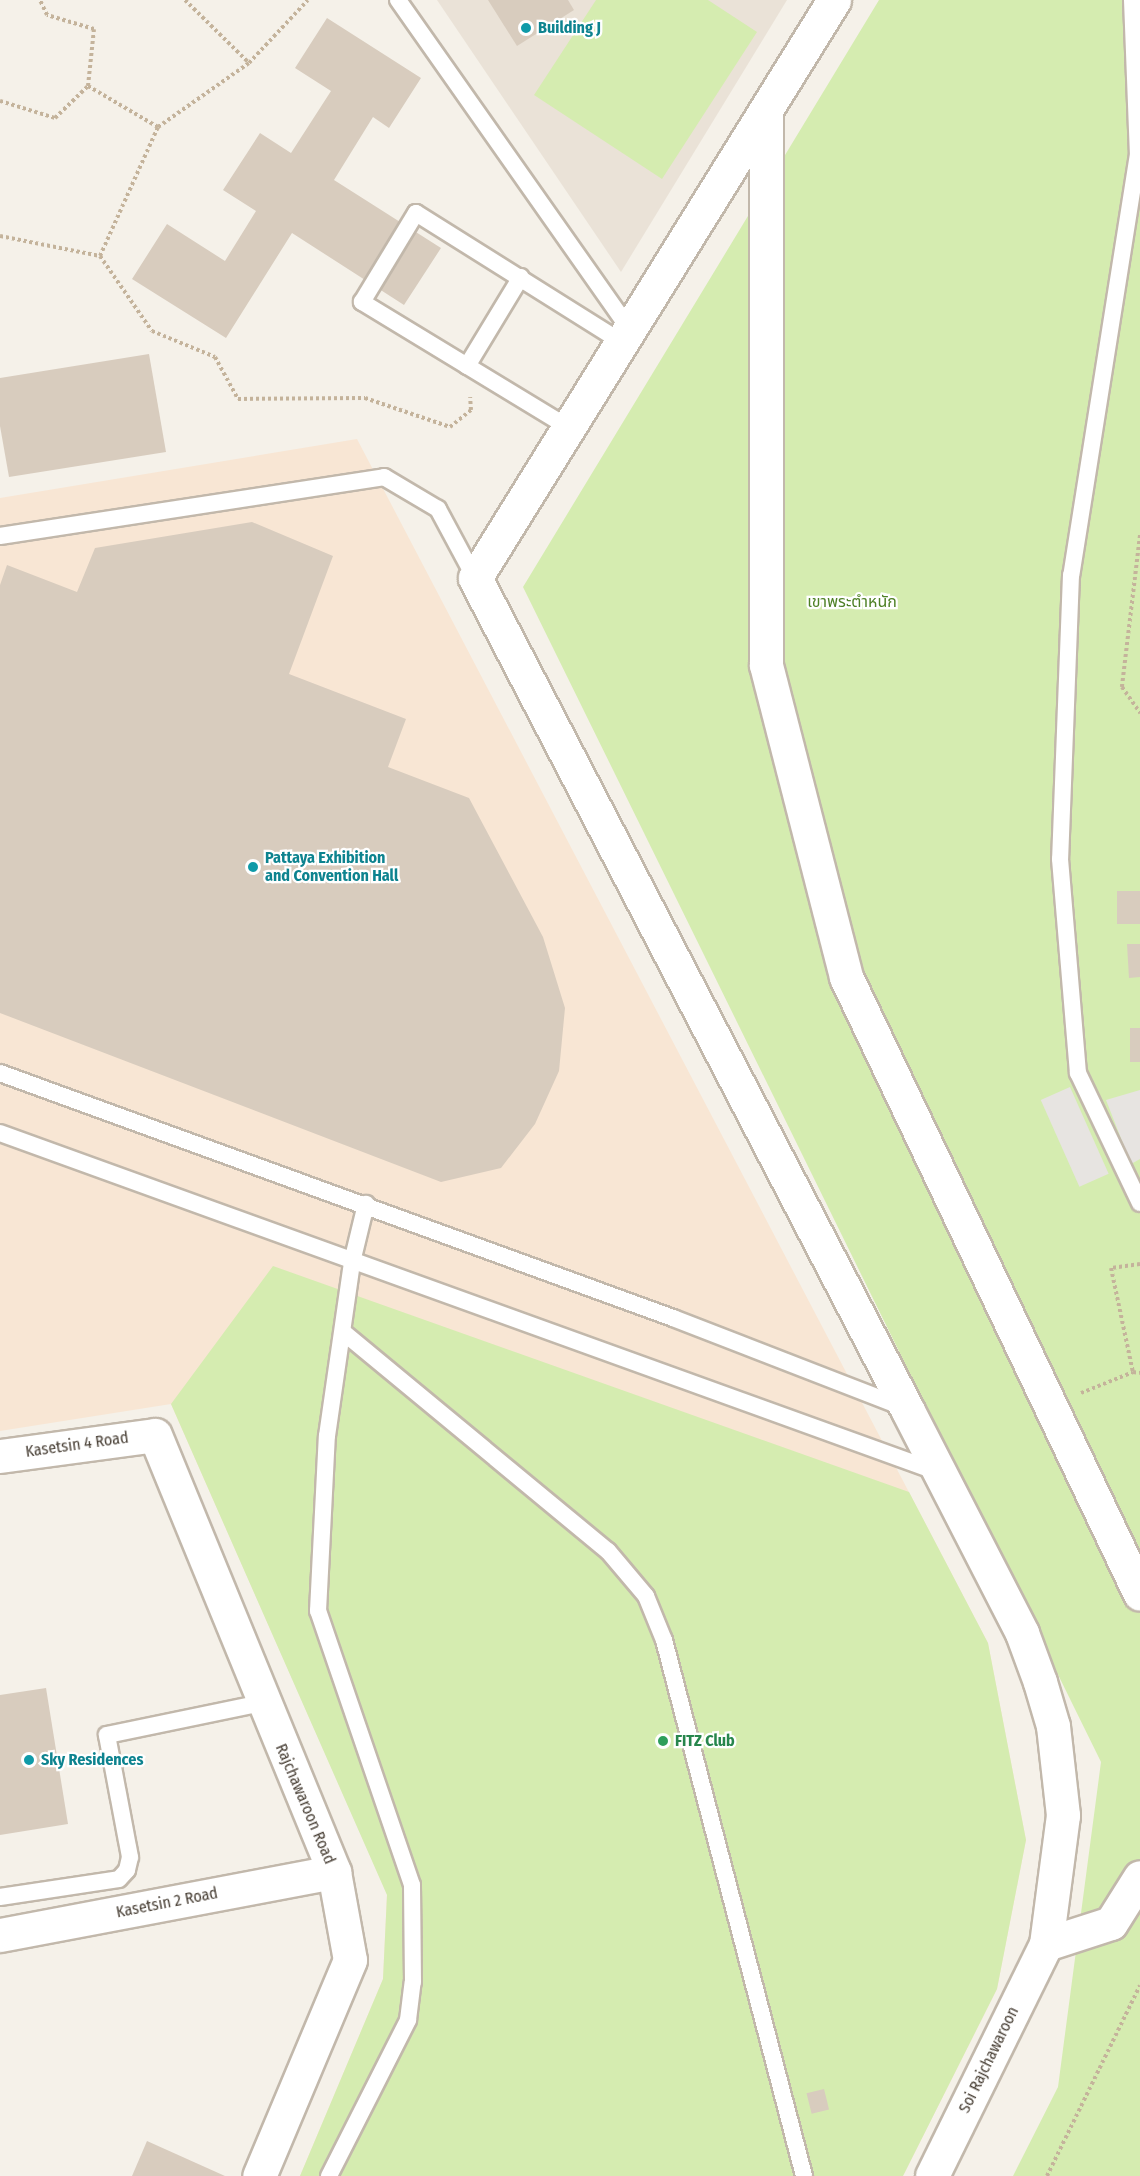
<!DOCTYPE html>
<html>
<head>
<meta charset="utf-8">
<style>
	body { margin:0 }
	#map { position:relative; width:1140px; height:2176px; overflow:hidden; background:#f5f1e9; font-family:"Fira Sans Condensed","Noto Sans Thai",sans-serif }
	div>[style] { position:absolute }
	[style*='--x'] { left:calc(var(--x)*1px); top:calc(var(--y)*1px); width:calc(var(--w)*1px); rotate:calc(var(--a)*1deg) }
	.residential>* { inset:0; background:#eae2d7 }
	.commercial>* { inset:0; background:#f8e6d4 }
	.green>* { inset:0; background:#d5ecb0 }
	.parking>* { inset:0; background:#e7e4e1; transform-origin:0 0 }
	.building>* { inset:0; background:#d8ccbe; transform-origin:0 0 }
	.path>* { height:4px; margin-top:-2px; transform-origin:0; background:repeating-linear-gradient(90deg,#c4b39b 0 3px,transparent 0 6px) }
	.roads { filter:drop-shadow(2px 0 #c2b8ab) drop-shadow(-2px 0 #c2b8ab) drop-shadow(0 2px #c2b8ab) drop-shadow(0 -2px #c2b8ab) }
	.service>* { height:16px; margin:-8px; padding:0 8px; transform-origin:8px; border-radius:8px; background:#fff }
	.minor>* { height:33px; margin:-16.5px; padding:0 16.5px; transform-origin:16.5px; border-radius:16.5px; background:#fff }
	.dots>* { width:16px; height:16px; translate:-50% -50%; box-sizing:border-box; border:3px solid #fff; border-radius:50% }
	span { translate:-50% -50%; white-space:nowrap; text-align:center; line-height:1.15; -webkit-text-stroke:4.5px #fff; paint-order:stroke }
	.culture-label { font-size:16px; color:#0d838f; font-weight:700 }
	.left { translate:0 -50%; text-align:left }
	.park-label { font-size:16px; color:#4e8026 }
	.street-label { font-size:16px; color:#4a4137 }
	.leisure-label { font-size:16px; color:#27864d; font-weight:700 }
</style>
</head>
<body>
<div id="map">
	<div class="residential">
		<div style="clip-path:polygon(437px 0,787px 0,621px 272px)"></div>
	</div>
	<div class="commercial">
		<div style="clip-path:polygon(357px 439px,988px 1643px,1026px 1840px,997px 1989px,903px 2176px,300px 2176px,383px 1979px,387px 1894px,171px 1404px,0 1431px,0 498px)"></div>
	</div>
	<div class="green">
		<div style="clip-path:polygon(596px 0,708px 0,757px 32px,662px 179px,534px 95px)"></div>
		<div style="clip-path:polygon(879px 0,1140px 0,1140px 2176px,1013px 2176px,1058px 2087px,1101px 1762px,523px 587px)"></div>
		<div style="clip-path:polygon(273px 1266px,909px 1492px,988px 1643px,1026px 1840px,997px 1989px,903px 2176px,300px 2176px,383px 1979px,387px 1895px,171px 1404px)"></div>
	</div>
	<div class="parking">
		<div style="left:1070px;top:1087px;width:95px;height:32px;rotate:66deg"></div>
		<div style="clip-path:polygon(1140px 1090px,1140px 1159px,1131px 1164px,1106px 1100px)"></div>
	</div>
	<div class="building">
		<div style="clip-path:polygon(488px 0,568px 0,574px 10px,517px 46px)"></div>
		<div style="clip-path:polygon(327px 18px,421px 78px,389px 128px,373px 117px,334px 180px,441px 248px,404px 305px,292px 233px,226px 338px,132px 279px,167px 224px,225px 261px,256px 211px,223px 190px,260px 133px,291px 153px,331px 91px,295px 68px)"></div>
		<div style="clip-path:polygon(149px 354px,166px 452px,9px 477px,0 426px,0 378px)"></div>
		<div style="clip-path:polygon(252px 522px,333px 556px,289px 674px,406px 719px,388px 767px,469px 798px,543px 937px,565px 1008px,559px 1071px,535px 1124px,501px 1168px,441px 1182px,0 1013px,0 585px,7px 565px,77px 592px,95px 548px)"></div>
		<div style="left:1140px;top:891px;width:33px;height:23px;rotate:90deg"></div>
		<div style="clip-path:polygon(1127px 944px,1140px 944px,1140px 977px,1129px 978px)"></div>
		<div style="left:1140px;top:1028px;width:34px;height:10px;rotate:90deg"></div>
		<div style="clip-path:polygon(46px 1688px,68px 1824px,0 1835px,0 1695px)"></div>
		<div style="left:824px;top:2089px;width:21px;height:18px;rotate:76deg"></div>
		<div style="clip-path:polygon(147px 2141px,225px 2176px,132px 2176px)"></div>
	</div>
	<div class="path">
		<div style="--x:185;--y:0;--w:90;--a:44.5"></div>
		<div style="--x:88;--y:86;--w:81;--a:30.4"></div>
		<div style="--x:0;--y:101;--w:58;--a:17.2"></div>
		<div style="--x:55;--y:118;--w:46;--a:-44.1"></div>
		<div style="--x:88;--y:86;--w:57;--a:-84"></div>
		<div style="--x:94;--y:29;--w:49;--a:-163.4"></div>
		<div style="--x:47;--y:15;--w:17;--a:-115"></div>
		<div style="--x:0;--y:236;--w:102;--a:11.3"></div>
		<div style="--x:100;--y:256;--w:91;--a:55.3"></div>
		<div style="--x:152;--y:331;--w:68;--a:22.4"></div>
		<div style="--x:215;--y:357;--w:48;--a:61.3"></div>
		<div style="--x:238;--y:399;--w:127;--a:-0.5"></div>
		<div style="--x:365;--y:398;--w:90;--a:18.8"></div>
		<div style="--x:450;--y:427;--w:27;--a:-39"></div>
		<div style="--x:471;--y:410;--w:13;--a:-94"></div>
		<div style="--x:100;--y:256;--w:141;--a:-65.8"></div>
		<div style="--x:158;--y:127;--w:111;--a:-35.1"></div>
		<div style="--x:249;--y:63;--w:86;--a:-46.9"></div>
		<div style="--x:1140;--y:535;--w:153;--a:96.8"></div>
		<div style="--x:1122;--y:687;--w:32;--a:55"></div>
		<div style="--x:1140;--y:1264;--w:29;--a:172"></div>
		<div style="--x:1111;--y:1268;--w:106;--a:78.1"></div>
		<div style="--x:1133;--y:1372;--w:7;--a:8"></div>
		<div style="--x:1081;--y:1393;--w:56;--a:-22"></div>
		<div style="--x:1047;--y:2176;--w:212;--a:-64"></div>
	</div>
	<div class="roads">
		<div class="service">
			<div style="--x:398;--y:0;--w:403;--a:54.9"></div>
			<div style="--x:1132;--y:0;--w:154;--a:87.8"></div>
			<div style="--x:1138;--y:154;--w:426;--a:99"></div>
			<div style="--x:1071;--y:575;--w:284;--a:92.2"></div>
			<div style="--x:1060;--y:859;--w:215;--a:85.2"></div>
			<div style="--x:1078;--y:1073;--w:144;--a:64.5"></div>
			<div style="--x:467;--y:366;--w:104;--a:-58.8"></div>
			<div style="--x:571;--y:429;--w:245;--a:-148.7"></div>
			<div style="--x:362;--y:302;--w:104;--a:-58.8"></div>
			<div style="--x:416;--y:213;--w:244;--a:32.1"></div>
			<div style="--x:0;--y:536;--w:389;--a:-8.7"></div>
			<div style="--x:384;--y:477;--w:63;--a:30.7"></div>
			<div style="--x:438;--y:509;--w:78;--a:61.8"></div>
			<div style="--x:0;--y:1073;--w:716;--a:20"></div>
			<div style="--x:673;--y:1318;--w:249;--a:21.2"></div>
			<div style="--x:0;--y:1133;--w:997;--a:19.87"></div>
			<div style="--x:343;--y:1332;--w:344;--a:39.6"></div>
			<div style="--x:608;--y:1551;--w:59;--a:49.8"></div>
			<div style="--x:646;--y:1596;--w:48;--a:67.8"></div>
			<div style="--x:664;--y:1640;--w:554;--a:75.36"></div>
			<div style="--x:0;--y:1897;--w:120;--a:-8.6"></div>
			<div style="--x:119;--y:1879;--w:12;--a:-48"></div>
			<div style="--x:127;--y:1870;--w:13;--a:-77"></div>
			<div style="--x:130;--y:1857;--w:124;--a:-100.7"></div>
			<div style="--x:107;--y:1735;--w:158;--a:-11.7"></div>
			<div style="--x:329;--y:2176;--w:175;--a:-63.1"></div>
			<div style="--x:408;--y:2020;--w:38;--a:-83"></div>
			<div style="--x:413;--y:1982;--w:97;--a:-90.6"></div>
			<div style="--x:412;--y:1885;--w:290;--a:-108.9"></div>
			<div style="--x:318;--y:1611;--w:175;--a:-87.1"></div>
			<div style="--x:327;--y:1436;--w:176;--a:-81.8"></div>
			<div style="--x:352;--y:1262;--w:60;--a:-76.4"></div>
		</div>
		<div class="minor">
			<div style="--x:834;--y:0;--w:680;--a:121.84"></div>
			<div style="--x:475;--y:578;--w:937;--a:62.53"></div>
			<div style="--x:907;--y:1409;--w:252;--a:62.8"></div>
			<div style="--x:1022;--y:1633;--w:52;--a:69.8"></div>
			<div style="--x:1040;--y:1682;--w:46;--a:73.5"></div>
			<div style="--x:1053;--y:1726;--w:90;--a:83.6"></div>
			<div style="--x:1063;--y:1815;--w:130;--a:97.5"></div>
			<div style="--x:1046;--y:1944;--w:258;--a:116.2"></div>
			<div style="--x:766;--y:115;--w:550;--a:90"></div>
			<div style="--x:766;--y:665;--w:322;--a:75.6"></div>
			<div style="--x:846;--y:977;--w:683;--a:64.52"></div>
			<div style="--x:0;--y:1456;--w:156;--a:-7.7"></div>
			<div style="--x:155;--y:1435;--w:472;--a:67.7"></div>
			<div style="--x:334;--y:1872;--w:89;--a:79.7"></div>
			<div style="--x:350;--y:1960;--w:234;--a:112.8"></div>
			<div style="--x:0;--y:1935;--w:340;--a:-10.7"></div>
			<div style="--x:1046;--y:1944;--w:68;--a:-17.9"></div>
			<div style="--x:1111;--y:1923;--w:54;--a:-57.8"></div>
		</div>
	</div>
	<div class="dots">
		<div style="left:526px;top:28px;background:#0f9aa8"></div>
		<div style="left:253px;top:867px;background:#0f9aa8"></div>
		<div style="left:663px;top:1741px;background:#2e9e5b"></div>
		<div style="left:29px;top:1760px;background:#0f9aa8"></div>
	</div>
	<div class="culture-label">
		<span class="left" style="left:538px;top:28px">Building J</span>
		<span class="left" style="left:265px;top:867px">Pattaya Exhibition<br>and Convention Hall</span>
		<span class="left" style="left:41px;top:1760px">Sky Residences</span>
	</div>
	<div class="park-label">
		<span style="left:852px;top:602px">เขาพระตำหนัก</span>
	</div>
	<div class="street-label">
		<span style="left:77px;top:1445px;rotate:-8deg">Kasetsin 4 Road</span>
		<span style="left:305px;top:1804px;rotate:67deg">Rajchawaroon Road</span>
		<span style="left:167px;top:1903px;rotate:-11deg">Kasetsin 2 Road</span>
		<span style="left:989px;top:2060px;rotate:-64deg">Soi Rajchawaroon</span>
	</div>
	<div class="leisure-label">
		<span class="left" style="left:675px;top:1741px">FITZ Club</span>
	</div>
</div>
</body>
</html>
